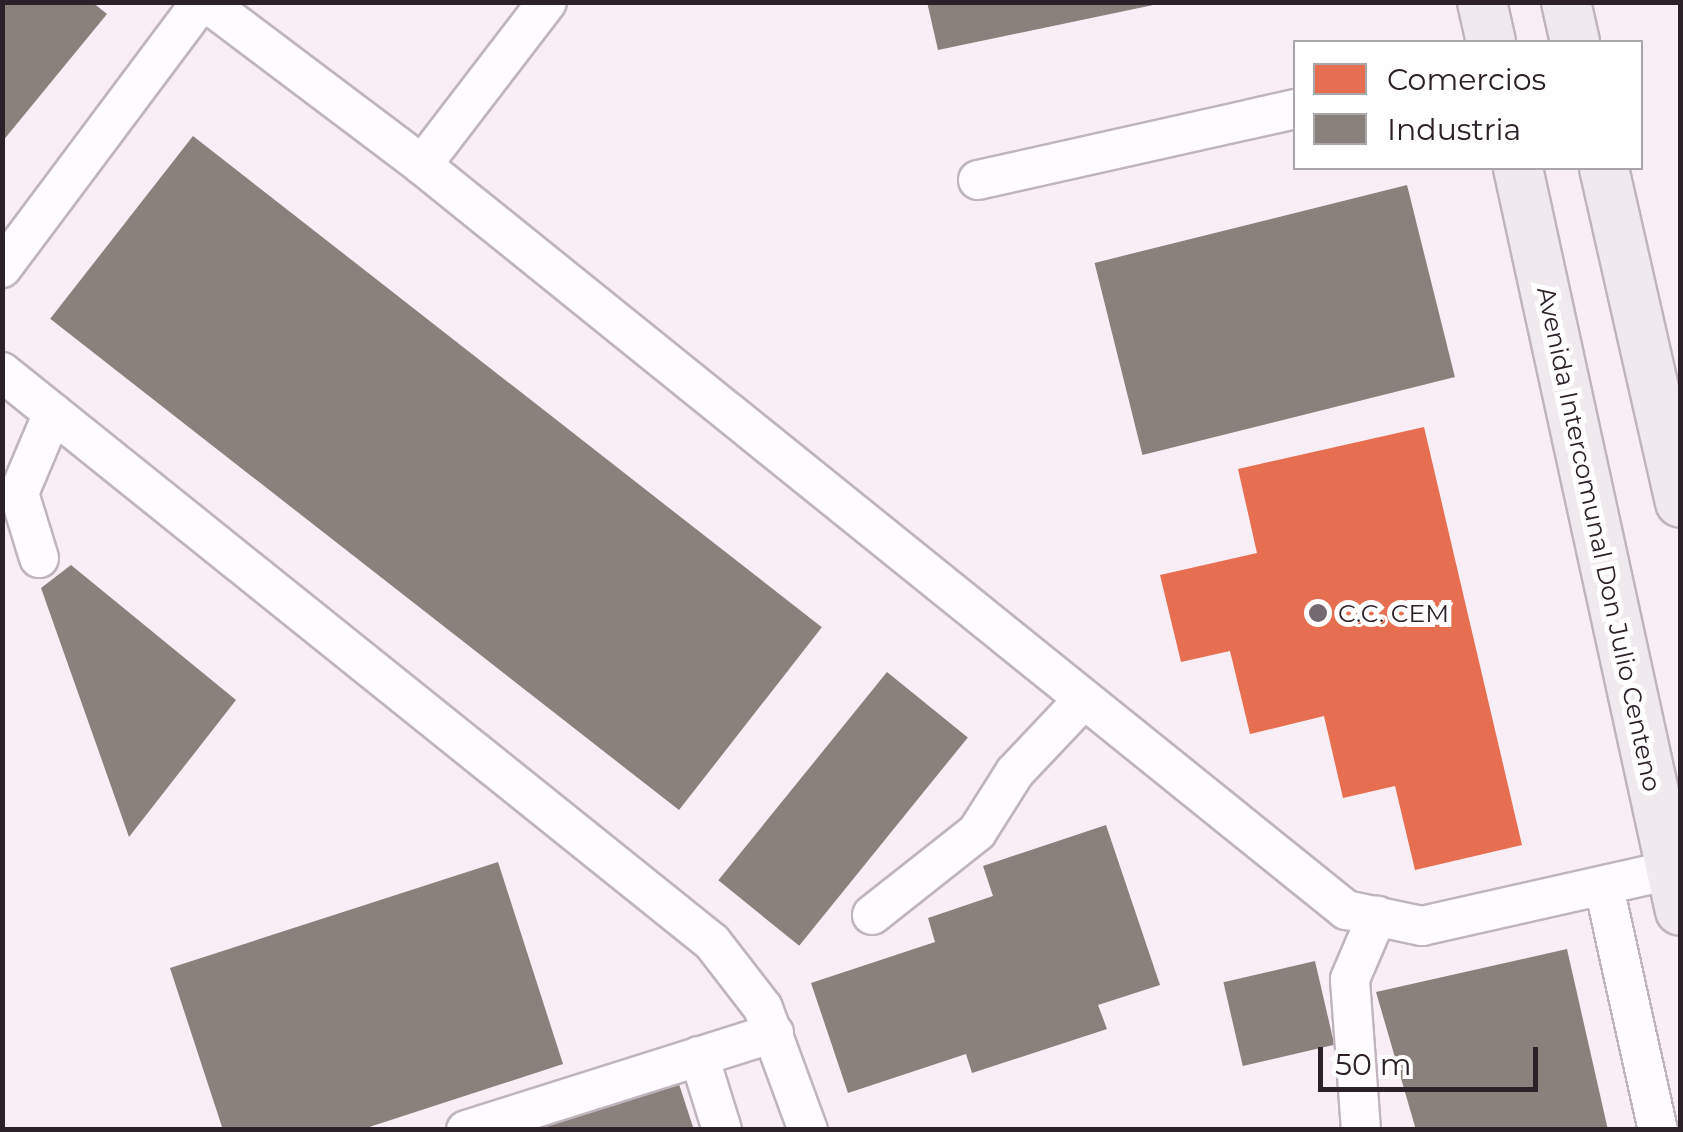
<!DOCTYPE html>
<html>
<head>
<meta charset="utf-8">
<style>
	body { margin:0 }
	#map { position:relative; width:1683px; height:1132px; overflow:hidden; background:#f9eef6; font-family:Montserrat,sans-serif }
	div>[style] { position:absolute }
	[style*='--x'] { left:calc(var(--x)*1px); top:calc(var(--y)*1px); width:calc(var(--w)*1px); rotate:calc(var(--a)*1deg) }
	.shops>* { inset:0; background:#e76f51 }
	.industry>* { inset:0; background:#8a817c; transform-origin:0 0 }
	.roads { filter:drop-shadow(2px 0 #c0b5bd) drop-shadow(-2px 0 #c0b5bd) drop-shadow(0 2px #c0b5bd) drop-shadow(0 -2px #c0b5bd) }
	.minor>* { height:38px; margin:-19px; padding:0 19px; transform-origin:19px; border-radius:19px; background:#fefcfe }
	.major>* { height:48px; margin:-24px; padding:0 24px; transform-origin:24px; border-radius:24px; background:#f0e9ee }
	.dots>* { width:28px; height:28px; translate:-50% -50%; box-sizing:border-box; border:5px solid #fefefe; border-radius:50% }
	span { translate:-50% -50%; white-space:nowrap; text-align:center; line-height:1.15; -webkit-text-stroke:10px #fefefe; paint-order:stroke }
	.street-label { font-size:25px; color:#2c2029 }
	.poi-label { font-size:25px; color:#2c2029 }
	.left { translate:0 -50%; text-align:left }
	.frame { position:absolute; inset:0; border:5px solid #2c2029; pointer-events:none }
	.legend { position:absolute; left:1293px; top:40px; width:350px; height:130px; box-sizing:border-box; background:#fefefe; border:2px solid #aaa5a9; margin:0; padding:12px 18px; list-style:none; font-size:30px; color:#2c2029 }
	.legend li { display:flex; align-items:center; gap:20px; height:50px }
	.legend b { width:50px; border:2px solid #aaa5a9 }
	.scale { position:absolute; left:1318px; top:1047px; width:220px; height:45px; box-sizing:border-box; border:5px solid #2c2029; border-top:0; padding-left:12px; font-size:30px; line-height:35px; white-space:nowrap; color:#2c2029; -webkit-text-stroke:8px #fefefe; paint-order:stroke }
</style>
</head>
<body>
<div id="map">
	<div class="shops">
		<div style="clip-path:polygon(1424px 427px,1522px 845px,1415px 870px,1395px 786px,1343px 798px,1324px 716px,1250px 734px,1230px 651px,1181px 662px,1160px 575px,1257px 553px,1238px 469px)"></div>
	</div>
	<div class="industry">
		<div style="clip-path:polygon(2px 2px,92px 2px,107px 14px,2px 142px)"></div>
		<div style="clip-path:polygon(927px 2px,1158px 2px,1158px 4px,938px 50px)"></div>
		<div style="left:193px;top:136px;width:798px;height:232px;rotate:38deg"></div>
		<div style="left:1407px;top:185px;width:198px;height:322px;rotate:76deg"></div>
		<div style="clip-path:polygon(71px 565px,236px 700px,129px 837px,41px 588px)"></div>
		<div style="left:887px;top:672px;width:104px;height:268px;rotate:39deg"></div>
		<div style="clip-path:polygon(1106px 825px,1160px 985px,1098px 1005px,1107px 1029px,972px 1073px,966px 1054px,848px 1093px,811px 983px,935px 942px,928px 918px,993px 896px,983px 866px)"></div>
		<div style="clip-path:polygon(498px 862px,563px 1064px,360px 1130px,223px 1130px,170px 968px)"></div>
		<div style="clip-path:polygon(1567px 949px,1608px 1130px,1416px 1130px,1376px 992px)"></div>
		<div style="left:1315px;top:961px;width:86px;height:94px;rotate:77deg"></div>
		<div style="clip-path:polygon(677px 1078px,694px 1130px,524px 1130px)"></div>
	</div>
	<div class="roads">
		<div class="minor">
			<div style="--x:206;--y:2;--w:271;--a:37"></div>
			<div style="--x:422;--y:165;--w:1187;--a:38.88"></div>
			<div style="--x:1346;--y:910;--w:78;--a:11.9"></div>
			<div style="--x:1422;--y:926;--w:255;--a:-12.7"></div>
			<div style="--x:422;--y:165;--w:205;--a:-52.5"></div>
			<div style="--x:978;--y:180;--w:326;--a:-12.6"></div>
			<div style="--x:2;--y:268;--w:332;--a:-53.2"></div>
			<div style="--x:2;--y:372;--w:910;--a:38.76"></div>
			<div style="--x:712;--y:942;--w:83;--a:52.3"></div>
			<div style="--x:763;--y:1008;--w:130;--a:69.8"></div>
			<div style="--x:39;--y:558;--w:68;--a:-107.1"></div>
			<div style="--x:19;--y:493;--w:87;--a:-67"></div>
			<div style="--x:1604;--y:887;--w:249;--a:77.5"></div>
			<div style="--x:872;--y:915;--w:134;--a:-38.3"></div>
			<div style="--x:977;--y:832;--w:71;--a:-57.7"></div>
			<div style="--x:1015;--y:772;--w:100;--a:-46.6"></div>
			<div style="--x:699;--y:1056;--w:77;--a:72.7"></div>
			<div style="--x:466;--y:1130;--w:323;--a:-17.5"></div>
			<div style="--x:1361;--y:1130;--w:151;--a:-94.2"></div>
			<div style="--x:1350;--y:979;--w:69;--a:-66.8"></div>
		</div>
		<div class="major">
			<div style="--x:1482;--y:2;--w:41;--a:77.3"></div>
			<div style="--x:1566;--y:2;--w:41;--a:77.3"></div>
			<div style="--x:1518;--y:168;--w:760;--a:77.7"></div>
			<div style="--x:1604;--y:168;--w:343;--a:77.2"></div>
		</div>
	</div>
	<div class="dots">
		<div style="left:1318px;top:613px;background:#746871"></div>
	</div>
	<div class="street-label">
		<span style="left:1599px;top:539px;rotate:78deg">Avenida Intercomunal Don Julio Centeno</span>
	</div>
	<div class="poi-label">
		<span class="left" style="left:1338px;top:613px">C.C. CEM</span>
	</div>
	<div class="frame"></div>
	<ul class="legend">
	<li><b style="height:28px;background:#e76f51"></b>Comercios</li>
	<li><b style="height:28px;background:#8a817c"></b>Industria</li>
	</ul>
	<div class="scale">50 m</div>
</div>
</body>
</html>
